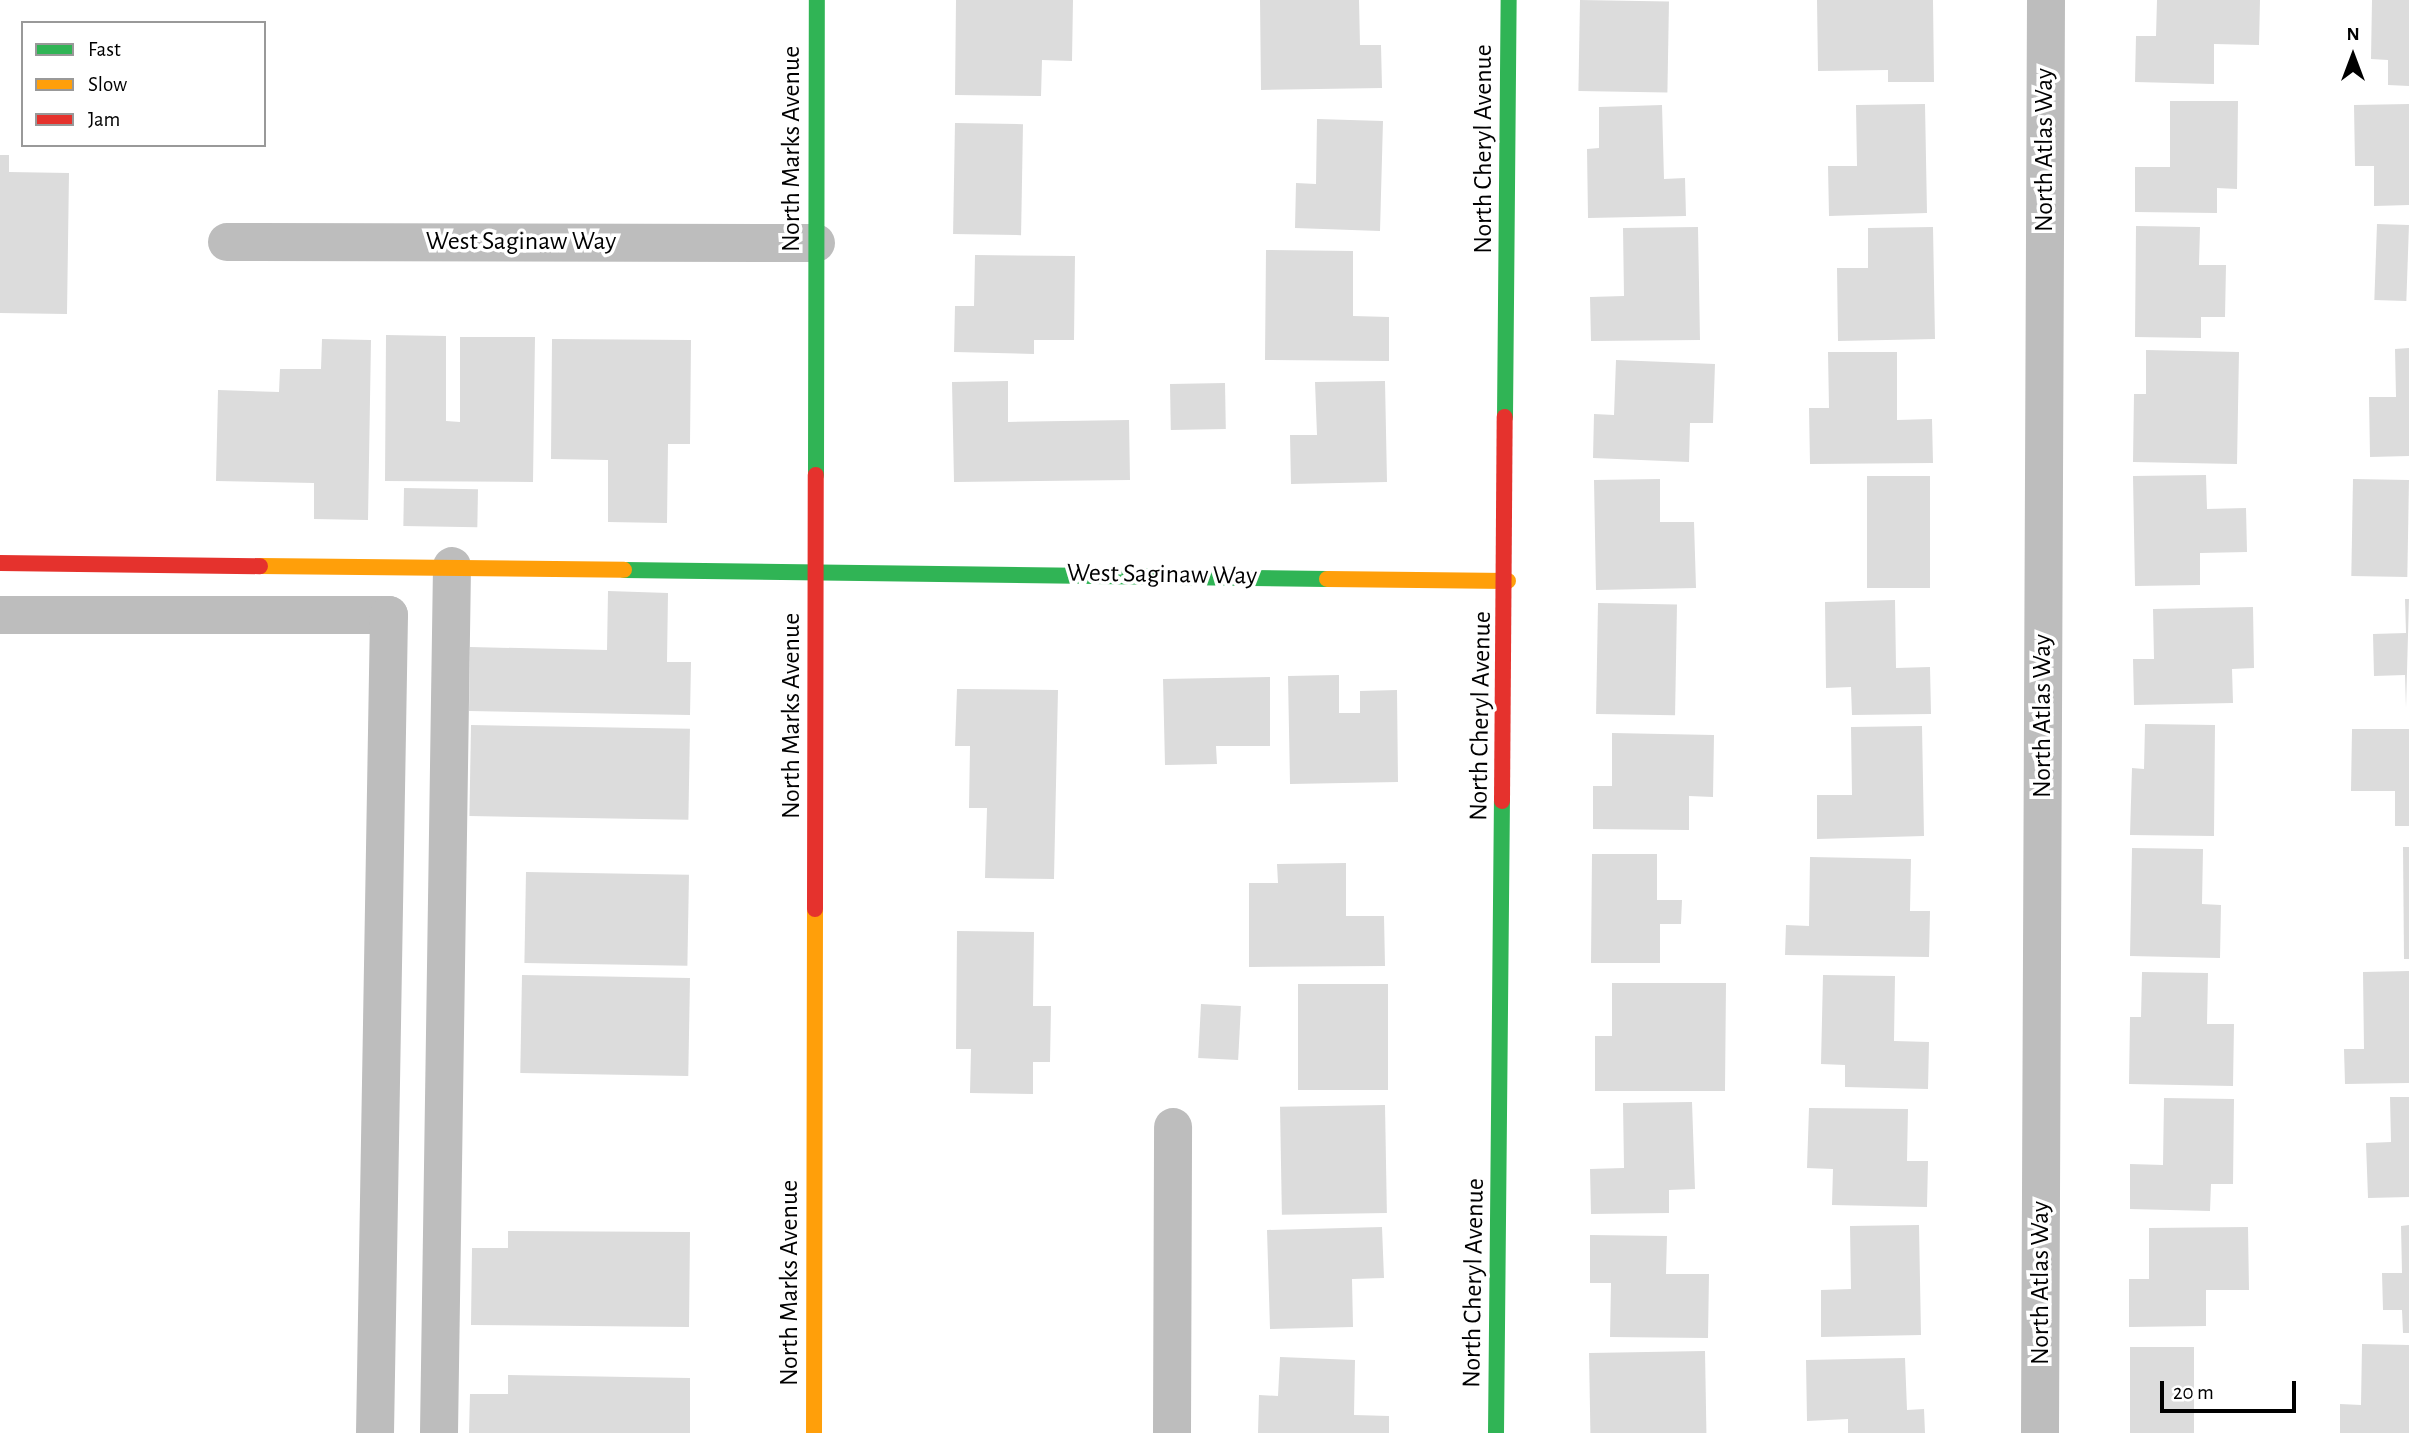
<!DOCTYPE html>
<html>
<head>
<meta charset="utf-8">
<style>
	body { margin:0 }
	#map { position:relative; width:2409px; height:1433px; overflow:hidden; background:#fff; font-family:"Alegreya Sans",sans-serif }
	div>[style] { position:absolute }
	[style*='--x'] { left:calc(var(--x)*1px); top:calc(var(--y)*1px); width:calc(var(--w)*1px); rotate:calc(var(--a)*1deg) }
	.building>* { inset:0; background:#dcdcdc; transform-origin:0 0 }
	.street>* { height:38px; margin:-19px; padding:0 19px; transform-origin:19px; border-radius:19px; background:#bdbdbd }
	.fast>* { height:16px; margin:-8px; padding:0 8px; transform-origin:8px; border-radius:8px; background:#30b455 }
	.slow>* { height:16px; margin:-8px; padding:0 8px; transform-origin:8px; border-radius:8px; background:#ff9f0a }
	.jam>* { height:16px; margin:-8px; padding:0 8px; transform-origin:8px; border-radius:8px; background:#e5322d }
	span { translate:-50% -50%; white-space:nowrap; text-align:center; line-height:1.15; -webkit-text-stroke:7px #fff; paint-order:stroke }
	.street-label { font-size:26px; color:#000 }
	.legend { position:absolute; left:21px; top:21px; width:245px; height:126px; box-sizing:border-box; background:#fff; border:2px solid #999; margin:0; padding:9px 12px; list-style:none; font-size:21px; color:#000 }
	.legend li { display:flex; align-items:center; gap:14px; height:35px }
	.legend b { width:35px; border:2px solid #999 }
	.north { position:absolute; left:2318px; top:21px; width:70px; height:70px; -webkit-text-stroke:5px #fff; paint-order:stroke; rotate:0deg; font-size:19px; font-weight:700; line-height:28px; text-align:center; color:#000 }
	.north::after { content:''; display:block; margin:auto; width:24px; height:32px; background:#000; clip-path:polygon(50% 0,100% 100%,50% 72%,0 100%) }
	.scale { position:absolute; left:2160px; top:1381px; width:136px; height:32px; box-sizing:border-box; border:4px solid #000; border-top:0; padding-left:9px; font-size:21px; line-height:24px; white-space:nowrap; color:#000; -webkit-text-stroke:5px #fff; paint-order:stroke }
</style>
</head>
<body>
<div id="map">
	<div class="building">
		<div style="clip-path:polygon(956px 0,1073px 0,1072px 61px,1042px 60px,1041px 96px,955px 95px)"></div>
		<div style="clip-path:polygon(1260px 0,1359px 0,1360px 45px,1381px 45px,1382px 88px,1261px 90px)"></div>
		<div style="left:1580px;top:0;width:89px;height:91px;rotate:1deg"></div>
		<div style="clip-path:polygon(1817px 0,1933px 0,1934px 82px,1888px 82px,1888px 70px,1818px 71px)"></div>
		<div style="clip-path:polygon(2157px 0,2260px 0,2259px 45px,2214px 44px,2214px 84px,2135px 82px,2136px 36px,2156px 36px)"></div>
		<div style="clip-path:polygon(2372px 0,2409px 0,2409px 86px,2388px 85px,2388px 60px,2371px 59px)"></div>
		<div style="clip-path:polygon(2170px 101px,2238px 101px,2237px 189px,2217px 188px,2217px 213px,2135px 212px,2135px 167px,2170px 167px)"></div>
		<div style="clip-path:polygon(1925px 104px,1927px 213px,1829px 216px,1828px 166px,1857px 166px,1856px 105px)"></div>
		<div style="clip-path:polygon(2409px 104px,2409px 205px,2374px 206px,2374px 166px,2355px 166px,2354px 105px)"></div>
		<div style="clip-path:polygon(1662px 105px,1664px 179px,1685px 178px,1686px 216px,1588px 218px,1587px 149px,1599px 148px,1599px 107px)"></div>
		<div style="clip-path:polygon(1317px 119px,1383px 121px,1380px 231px,1295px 228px,1296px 183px,1316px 184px)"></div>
		<div style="left:955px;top:123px;width:68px;height:111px;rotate:1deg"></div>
		<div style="clip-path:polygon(0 155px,9px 155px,9px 172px,69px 173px,67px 314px,0 313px)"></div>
		<div style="left:2377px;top:224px;width:32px;height:76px;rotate:2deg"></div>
		<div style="clip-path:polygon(2136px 226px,2200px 227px,2199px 265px,2226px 265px,2225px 317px,2201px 317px,2201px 338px,2135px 337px)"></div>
		<div style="clip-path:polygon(1698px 227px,1700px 340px,1591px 341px,1590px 297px,1624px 296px,1623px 228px)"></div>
		<div style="clip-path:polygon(1933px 227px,1935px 339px,1838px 341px,1837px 268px,1868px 268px,1868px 228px)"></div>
		<div style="clip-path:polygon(1266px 250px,1353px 251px,1353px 316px,1389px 317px,1389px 361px,1265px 360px)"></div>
		<div style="clip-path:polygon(975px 255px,1075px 256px,1074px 340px,1034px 340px,1034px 354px,954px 352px,955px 306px,974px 306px)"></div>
		<div style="clip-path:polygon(386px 335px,446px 336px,446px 421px,460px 422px,460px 337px,535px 337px,533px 482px,385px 481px)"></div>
		<div style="clip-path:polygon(322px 339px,371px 340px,368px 520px,314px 519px,314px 483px,216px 481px,218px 390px,279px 392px,280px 369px,321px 369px)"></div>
		<div style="clip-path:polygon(552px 339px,691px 340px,690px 444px,668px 444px,667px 523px,608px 522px,608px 460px,551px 459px)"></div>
		<div style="clip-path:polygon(2409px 348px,2409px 456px,2370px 457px,2369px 397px,2396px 397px,2395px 349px)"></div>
		<div style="clip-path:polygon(2146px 350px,2239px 352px,2237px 464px,2133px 462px,2134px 394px,2146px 394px)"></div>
		<div style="clip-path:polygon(1828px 352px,1897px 352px,1897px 420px,1932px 419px,1933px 463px,1810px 464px,1809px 408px,1829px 408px)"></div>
		<div style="clip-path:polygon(1616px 360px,1715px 364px,1713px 423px,1690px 423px,1689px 462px,1593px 458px,1594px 414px,1614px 415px)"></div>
		<div style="clip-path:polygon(1008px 381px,1008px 422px,1129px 420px,1130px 480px,954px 482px,952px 382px)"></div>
		<div style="clip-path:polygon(1385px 381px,1387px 482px,1291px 484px,1290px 435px,1317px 435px,1315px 382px)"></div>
		<div style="left:1225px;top:383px;width:46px;height:55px;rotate:89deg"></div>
		<div style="clip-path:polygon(2206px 475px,2207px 509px,2246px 508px,2247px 552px,2200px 553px,2200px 585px,2135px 586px,2133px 476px)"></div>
		<div style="left:1867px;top:476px;width:63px;height:112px"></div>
		<div style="clip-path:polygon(1660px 479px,1660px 522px,1694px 522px,1696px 588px,1596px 590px,1594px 480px)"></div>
		<div style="left:2353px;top:479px;width:56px;height:97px;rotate:1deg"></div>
		<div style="left:404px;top:488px;width:74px;height:38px;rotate:1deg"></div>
		<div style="clip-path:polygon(608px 591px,668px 593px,667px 662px,691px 662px,690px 715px,469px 711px,470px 647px,607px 650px)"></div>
		<div style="clip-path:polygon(2405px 599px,2409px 599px,2406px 708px,2405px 675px,2374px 676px,2373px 634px,2406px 633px)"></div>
		<div style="clip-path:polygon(1895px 600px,1896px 668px,1930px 667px,1931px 714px,1852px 715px,1851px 687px,1826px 688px,1825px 602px)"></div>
		<div style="left:1598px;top:603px;width:79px;height:111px;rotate:1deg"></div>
		<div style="clip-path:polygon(2253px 607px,2254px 668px,2232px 669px,2233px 703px,2134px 705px,2133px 659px,2154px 659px,2153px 609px)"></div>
		<div style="clip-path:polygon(1339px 675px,1339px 713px,1360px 713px,1360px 691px,1397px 690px,1398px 782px,1290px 784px,1288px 676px)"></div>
		<div style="clip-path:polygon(1270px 677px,1270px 746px,1216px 746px,1217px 764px,1165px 765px,1163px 679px)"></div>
		<div style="clip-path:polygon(957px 689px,1058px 690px,1054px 879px,985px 878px,987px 808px,969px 808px,970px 746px,955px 746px)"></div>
		<div style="clip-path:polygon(2145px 724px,2215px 725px,2214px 836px,2130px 835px,2132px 768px,2144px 769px)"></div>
		<div style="left:471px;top:725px;width:219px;height:91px;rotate:1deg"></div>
		<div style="clip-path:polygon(1922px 726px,1924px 836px,1817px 839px,1817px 795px,1852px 795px,1851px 727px)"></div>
		<div style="clip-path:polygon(2352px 729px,2409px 729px,2409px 826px,2395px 826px,2395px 791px,2351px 791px)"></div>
		<div style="clip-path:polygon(1612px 733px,1714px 735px,1713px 797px,1689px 796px,1689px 830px,1593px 829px,1593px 786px,1612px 786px)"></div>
		<div style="clip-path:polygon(2403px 847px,2409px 847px,2409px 959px,2404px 959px)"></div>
		<div style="clip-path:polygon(2132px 848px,2203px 849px,2202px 904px,2221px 905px,2220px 958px,2130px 956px)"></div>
		<div style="clip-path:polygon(1592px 854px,1657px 854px,1657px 900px,1682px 900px,1681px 924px,1660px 924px,1660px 963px,1591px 963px)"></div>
		<div style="clip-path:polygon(1810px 857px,1911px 859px,1910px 911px,1930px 911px,1929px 957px,1785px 955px,1786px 925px,1809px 926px)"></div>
		<div style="clip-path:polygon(1346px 863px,1346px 916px,1384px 916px,1385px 966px,1249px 967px,1249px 883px,1278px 883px,1277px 864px)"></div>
		<div style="left:526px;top:872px;width:163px;height:91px;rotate:1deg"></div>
		<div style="clip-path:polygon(957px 931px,1034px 932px,1033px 1006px,1051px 1006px,1050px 1062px,1033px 1062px,1033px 1094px,970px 1093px,971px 1049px,956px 1049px)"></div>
		<div style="clip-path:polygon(2409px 971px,2409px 1083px,2345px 1084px,2344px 1049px,2364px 1049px,2363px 972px)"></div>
		<div style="clip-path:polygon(2142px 972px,2208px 973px,2207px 1024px,2234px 1024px,2233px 1086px,2129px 1084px,2130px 1017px,2141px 1017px)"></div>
		<div style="left:522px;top:975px;width:168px;height:98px;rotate:1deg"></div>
		<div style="clip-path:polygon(1823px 975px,1895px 976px,1894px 1041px,1929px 1042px,1928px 1089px,1845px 1087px,1845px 1065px,1821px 1064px)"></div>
		<div style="clip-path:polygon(1612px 983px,1726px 983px,1725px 1091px,1595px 1091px,1595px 1036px,1612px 1036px)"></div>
		<div style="left:1298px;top:984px;width:90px;height:106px"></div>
		<div style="left:1201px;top:1004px;width:40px;height:54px;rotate:3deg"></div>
		<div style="clip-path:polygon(2390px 1097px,2409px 1097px,2409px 1197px,2368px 1198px,2366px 1143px,2391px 1142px)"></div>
		<div style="clip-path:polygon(2164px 1098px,2234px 1099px,2233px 1184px,2211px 1184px,2210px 1211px,2130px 1209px,2130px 1164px,2163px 1165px)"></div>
		<div style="clip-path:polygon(1692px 1102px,1695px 1189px,1669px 1190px,1669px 1213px,1591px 1214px,1590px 1169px,1624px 1168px,1623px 1103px)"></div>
		<div style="left:1385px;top:1105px;width:108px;height:105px;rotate:89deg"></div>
		<div style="clip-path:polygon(1809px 1108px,1908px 1109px,1907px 1161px,1928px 1161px,1927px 1207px,1832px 1205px,1833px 1169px,1807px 1168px)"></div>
		<div style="clip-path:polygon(1919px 1225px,1921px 1335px,1821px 1337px,1821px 1290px,1851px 1289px,1850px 1226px)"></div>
		<div style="clip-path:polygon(2409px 1225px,2409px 1333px,2403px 1333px,2402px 1310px,2383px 1310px,2382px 1273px,2402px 1273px,2401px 1226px)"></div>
		<div style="clip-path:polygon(1382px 1227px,1384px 1278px,1352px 1279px,1353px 1327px,1270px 1329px,1267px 1230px)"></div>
		<div style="clip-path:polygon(2248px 1227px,2249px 1290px,2206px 1290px,2206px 1326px,2129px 1327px,2129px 1279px,2149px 1279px,2149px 1228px)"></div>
		<div style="clip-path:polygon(508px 1231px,690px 1232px,689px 1327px,471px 1325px,472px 1248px,508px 1248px)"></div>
		<div style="clip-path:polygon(1590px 1235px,1667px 1236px,1666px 1274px,1709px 1274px,1708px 1338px,1610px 1337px,1611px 1283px,1590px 1283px)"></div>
		<div style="clip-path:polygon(2362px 1344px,2409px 1345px,2409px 1433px,2340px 1433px,2340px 1404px,2361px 1405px)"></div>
		<div style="left:2130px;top:1347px;width:64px;height:86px"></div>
		<div style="left:1705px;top:1351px;width:82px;height:116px;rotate:89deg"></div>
		<div style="clip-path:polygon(1280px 1357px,1355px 1360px,1354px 1415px,1389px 1416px,1389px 1433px,1258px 1433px,1259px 1395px,1278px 1396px)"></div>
		<div style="clip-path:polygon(1905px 1358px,1907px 1410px,1924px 1409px,1925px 1433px,1848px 1433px,1848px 1419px,1807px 1421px,1806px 1360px)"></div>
		<div style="clip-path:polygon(508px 1375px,690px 1378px,690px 1433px,469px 1433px,470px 1394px,508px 1394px)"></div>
	</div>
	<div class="street">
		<div style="--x:227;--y:242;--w:589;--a:0.1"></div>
		<div style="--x:0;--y:615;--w:389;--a:0"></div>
		<div style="--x:389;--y:615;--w:818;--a:90.98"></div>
		<div style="--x:439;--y:1433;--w:867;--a:-89.14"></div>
		<div style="--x:1172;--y:1433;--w:306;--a:-89.8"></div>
		<div style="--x:2040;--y:1433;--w:1433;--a:-89.76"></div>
	</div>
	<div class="fast">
		<div style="--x:1505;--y:417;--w:417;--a:-89.5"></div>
		<div style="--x:816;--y:475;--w:475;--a:-89.9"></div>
		<div style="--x:624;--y:570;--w:703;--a:0.73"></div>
		<div style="--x:1496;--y:1433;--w:632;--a:-89.46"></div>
	</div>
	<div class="slow">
		<div style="--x:260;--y:566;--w:364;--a:0.6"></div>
		<div style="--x:1327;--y:579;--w:181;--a:0.6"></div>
		<div style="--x:814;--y:1433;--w:524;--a:-89.89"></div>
	</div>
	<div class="jam">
		<div style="--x:0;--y:563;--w:260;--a:0.7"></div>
		<div style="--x:1502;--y:801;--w:384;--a:-89.6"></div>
		<div style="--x:815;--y:909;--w:434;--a:-89.9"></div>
	</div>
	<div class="street-label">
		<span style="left:792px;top:149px;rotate:-90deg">North Marks Avenue</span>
		<span style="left:1484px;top:149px;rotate:-90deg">North Cheryl Avenue</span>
		<span style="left:2045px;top:150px;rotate:-90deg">North Atlas Way</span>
		<span style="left:521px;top:242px">West Saginaw Way</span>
		<span style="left:1162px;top:575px;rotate:1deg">West Saginaw Way</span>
		<span style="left:792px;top:716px;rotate:-90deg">North Marks Avenue</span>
		<span style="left:1481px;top:716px;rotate:-89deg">North Cheryl Avenue</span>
		<span style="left:2043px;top:716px;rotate:-90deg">North Atlas Way</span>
		<span style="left:790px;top:1283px;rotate:-90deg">North Marks Avenue</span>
		<span style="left:1474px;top:1283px;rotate:-89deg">North Cheryl Avenue</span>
		<span style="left:2041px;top:1283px;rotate:-90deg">North Atlas Way</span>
	</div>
	<ul class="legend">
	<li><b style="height:9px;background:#30b455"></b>Fast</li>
	<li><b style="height:9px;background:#ff9f0a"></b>Slow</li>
	<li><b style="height:9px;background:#e5322d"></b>Jam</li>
	</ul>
	<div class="north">N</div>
	<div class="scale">20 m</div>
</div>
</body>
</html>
